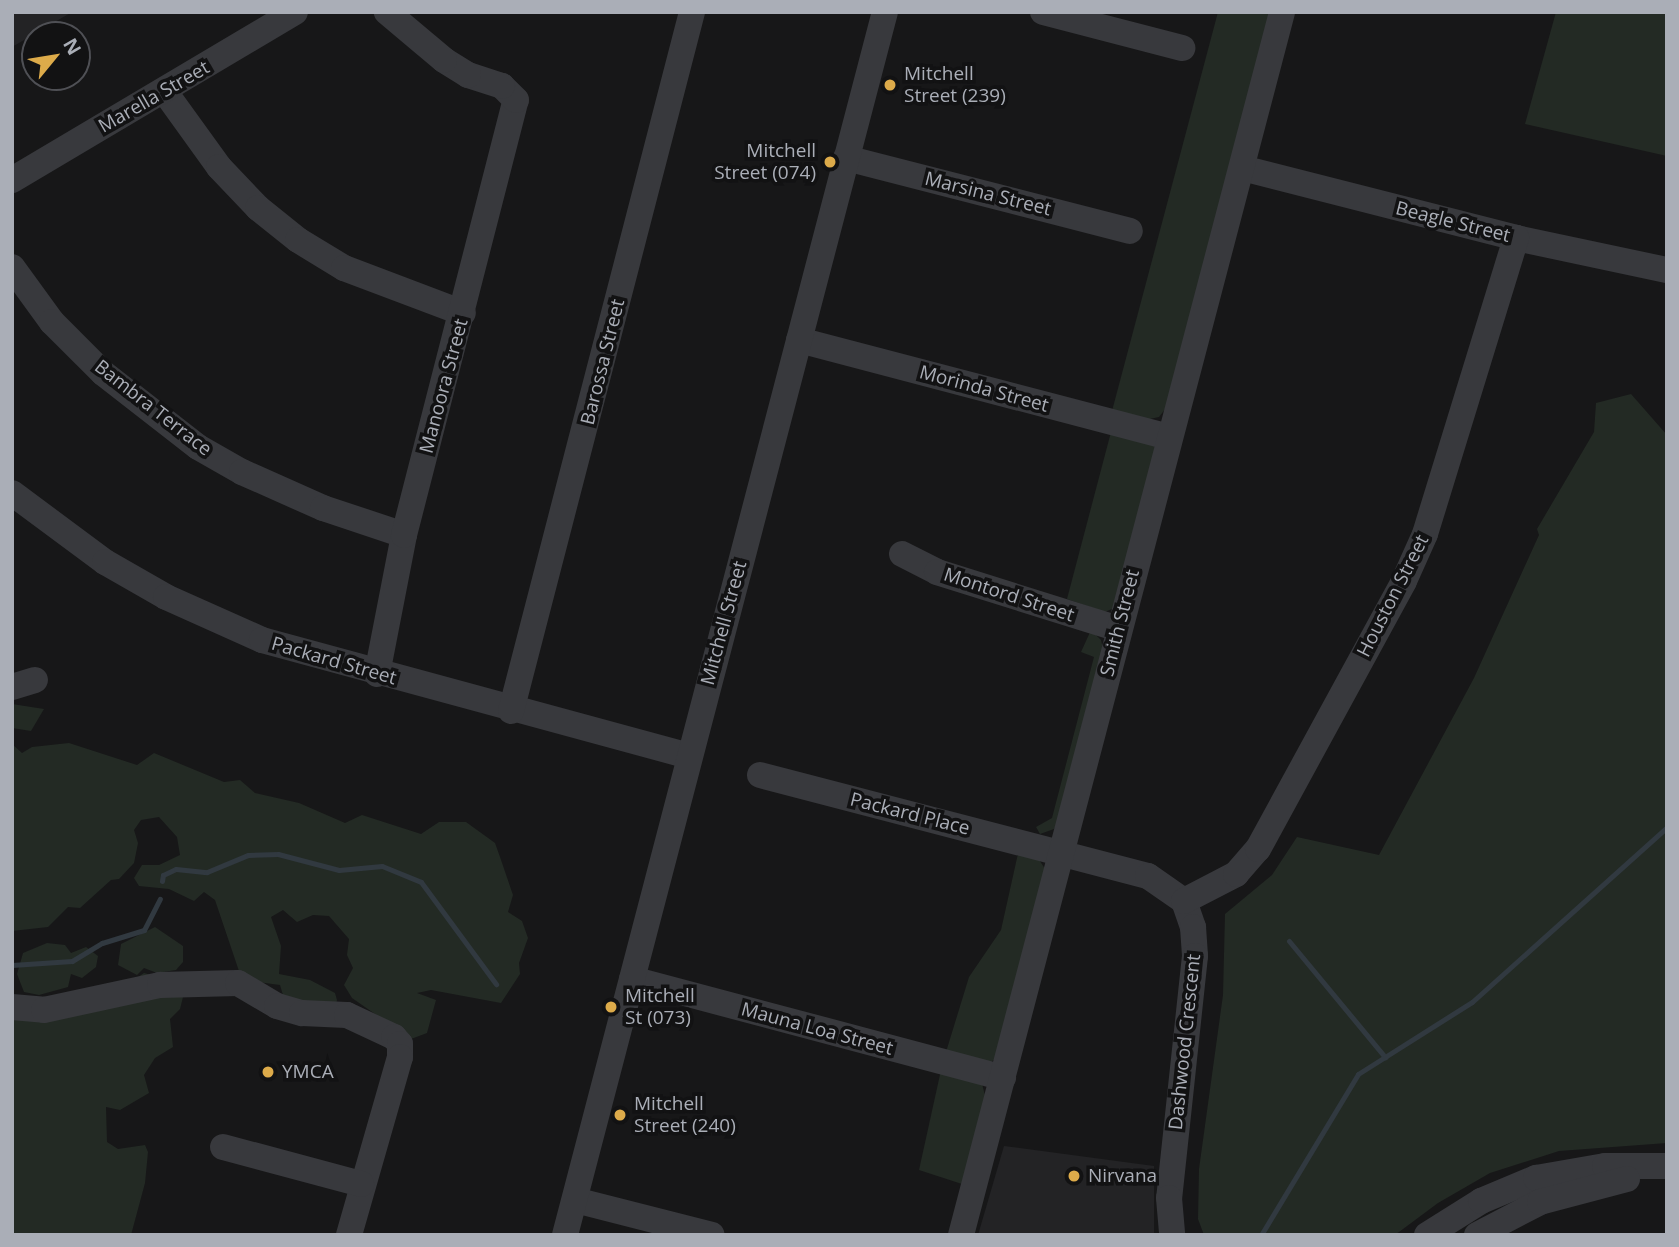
<!DOCTYPE html>
<html>
<head>
<meta charset="utf-8">
<style>
	body { margin:0 }
	#map { position:relative; width:1679px; height:1247px; overflow:hidden; background:#171718; font-family:"Open Sans",sans-serif }
	div>[style] { position:absolute }
	[style*='--x'] { left:calc(var(--x)*1px); top:calc(var(--y)*1px); width:calc(var(--w)*1px); rotate:calc(var(--a)*1deg) }
	.built>* { inset:0; background:#232325 }
	.green>* { inset:0; background:#232a24 }
	.stream>* { height:5px; margin:-2.5px; padding:0 2.5px; transform-origin:2.5px; border-radius:2.5px; background:#313940 }
	.minor>* { height:26px; margin:-13px; padding:0 13px; transform-origin:13px; border-radius:13px; background:#38393d }
	.dots>* { width:19px; height:19px; translate:-50% -50%; box-sizing:border-box; border:4px solid #121213; border-radius:50% }
	span { translate:-50% -50%; white-space:nowrap; text-align:center; line-height:1.15; -webkit-text-stroke:7px #121213; paint-order:stroke }
	.poi-label { font-size:19px; color:#aaaeb7 }
	.left { translate:0 -50%; text-align:left }
	.right { translate:-100% -50%; text-align:right }
	.street-label { font-size:19px; color:#aaaeb7 }
	.frame { position:absolute; inset:0; border:14px solid #aaaeb7; pointer-events:none }
	.north { position:absolute; left:21px; top:21px; width:70px; height:70px; box-sizing:border-box; background:#121213; border:2px solid #4f5055; border-radius:50%; rotate:60deg; font-size:19px; font-weight:700; line-height:28px; text-align:center; color:#aaaeb7 }
	.north::after { content:''; display:block; margin:auto; width:24px; height:32px; background:#ddab4a; clip-path:polygon(50% 0,100% 100%,50% 72%,0 100%) }
</style>
</head>
<body>
<div id="map">
	<div class="built">
		<div style="clip-path:polygon(12px 12px,72px 12px,12px 47px)"></div>
		<div style="clip-path:polygon(1004px 1146px,1154px 1166px,1154px 1235px,978px 1235px)"></div>
	</div>
	<div class="green">
		<div style="clip-path:polygon(1218px 12px,1271px 12px,1169px 404px,1159px 417px,1145px 420px,1112px 411px)"></div>
		<div style="clip-path:polygon(1556px 12px,1667px 12px,1667px 156px,1525px 124px)"></div>
		<div style="clip-path:polygon(1631px 394px,1667px 435px,1667px 1143px,1559px 1151px,1490px 1173px,1438px 1203px,1395px 1235px,1204px 1235px,1198px 1219px,1199px 1169px,1223px 995px,1225px 914px,1272px 875px,1297px 837px,1379px 855px,1474px 678px,1539px 535px,1537px 529px,1594px 432px,1596px 403px)"></div>
		<div style="clip-path:polygon(1111px 432px,1157px 447px,1114px 608px,1105px 612px,1067px 599px)"></div>
		<div style="clip-path:polygon(1091px 630px,1101px 640px,1104px 653px,1061px 818px,1054px 829px,1040px 834px,1036px 827px,1052px 818px,1094px 657px,1081px 652px)"></div>
		<div style="clip-path:polygon(12px 704px,44px 709px,31px 731px,12px 728px)"></div>
		<div style="clip-path:polygon(69px 743px,137px 765px,154px 753px,224px 782px,240px 780px,255px 793px,299px 803px,345px 823px,362px 815px,421px 834px,439px 822px,466px 822px,495px 843px,500px 857px,513px 895px,508px 912px,522px 921px,528px 938px,519px 963px,520px 974px,501px 1003px,431px 990px,417px 993px,436px 1000px,427px 1033px,411px 1039px,352px 998px,344px 985px,353px 968px,347px 955px,349px 939px,329px 916px,313px 915px,297px 922px,283px 910px,271px 917px,281px 946px,279px 974px,310px 980px,335px 993px,337px 1000px,335px 1009px,285px 1002px,280px 985px,242px 980px,215px 900px,204px 892px,194px 901px,169px 889px,139px 886px,134px 878px,142px 865px,159px 865px,180px 855px,177px 837px,159px 817px,141px 820px,134px 830px,138px 843px,134px 863px,119px 879px,111px 880px,80px 908px,68px 907px,48px 927px,12px 931px,12px 744px,22px 753px,32px 747px)"></div>
		<div style="clip-path:polygon(1019px 849px,1036px 855px,1047px 872px,998px 1057px,991px 1062px,946px 1052px,969px 977px,1001px 930px)"></div>
		<div style="clip-path:polygon(155px 927px,183px 946px,183px 962px,176px 970px,157px 973px,144px 968px,137px 975px,118px 965px,121px 944px)"></div>
		<div style="clip-path:polygon(47px 943px,65px 945px,71px 953px,86px 947px,98px 956px,96px 967px,82px 978px,71px 974px,68px 987px,39px 995px,24px 992px,17px 974px,23px 953px)"></div>
		<div style="clip-path:polygon(144px 973px,166px 979px,183px 997px,180px 1009px,170px 1019px,173px 1047px,155px 1058px,144px 1075px,149px 1093px,120px 1110px,106px 1107px,107px 1142px,118px 1149px,145px 1145px,148px 1152px,145px 1183px,131px 1235px,12px 1235px,12px 1010px,135px 979px)"></div>
		<div style="clip-path:polygon(941px 1070px,982px 1084px,986px 1099px,965px 1185px,919px 1170px)"></div>
	</div>
	<div class="stream">
		<div style="--x:162;--y:881;--w:6;--a:-81"></div>
		<div style="--x:163;--y:875;--w:14;--a:-25"></div>
		<div style="--x:176;--y:869;--w:31;--a:6"></div>
		<div style="--x:207;--y:872;--w:44;--a:-22.5"></div>
		<div style="--x:248;--y:855;--w:30;--a:-2"></div>
		<div style="--x:278;--y:854;--w:63;--a:14.7"></div>
		<div style="--x:339;--y:870;--w:43;--a:-5.3"></div>
		<div style="--x:382;--y:866;--w:42;--a:22.3"></div>
		<div style="--x:421;--y:882;--w:127;--a:53.7"></div>
		<div style="--x:1289;--y:941;--w:151;--a:50.4"></div>
		<div style="--x:12;--y:965;--w:60;--a:-3.8"></div>
		<div style="--x:72;--y:961;--w:35;--a:-31"></div>
		<div style="--x:102;--y:943;--w:44;--a:-17.2"></div>
		<div style="--x:144;--y:930;--w:35;--a:-63"></div>
		<div style="--x:1261;--y:1235;--w:188;--a:-58.9"></div>
		<div style="--x:1358;--y:1074;--w:135;--a:-32.3"></div>
		<div style="--x:1472;--y:1002;--w:262;--a:-41.9"></div>
	</div>
	<div class="minor">
		<div style="--x:1043;--y:12;--w:144;--a:14.5"></div>
		<div style="--x:165;--y:92;--w:92;--a:54.2"></div>
		<div style="--x:219;--y:167;--w:57;--a:46.4"></div>
		<div style="--x:258;--y:208;--w:51;--a:38.7"></div>
		<div style="--x:298;--y:240;--w:54;--a:31.3"></div>
		<div style="--x:344;--y:268;--w:127;--a:20.7"></div>
		<div style="--x:846;--y:158;--w:293;--a:14.4"></div>
		<div style="--x:1242;--y:168;--w:283;--a:14.3"></div>
		<div style="--x:1516;--y:238;--w:154;--a:12"></div>
		<div style="--x:12;--y:180;--w:329;--a:-30.7"></div>
		<div style="--x:12;--y:267;--w:68;--a:54"></div>
		<div style="--x:52;--y:322;--w:72;--a:45"></div>
		<div style="--x:103;--y:373;--w:120;--a:37.9"></div>
		<div style="--x:198;--y:447;--w:51;--a:29.6"></div>
		<div style="--x:242;--y:472;--w:89;--a:24"></div>
		<div style="--x:323;--y:508;--w:85;--a:18.4"></div>
		<div style="--x:799;--y:340;--w:382;--a:14.7"></div>
		<div style="--x:12;--y:493;--w:116;--a:36.6"></div>
		<div style="--x:105;--y:562;--w:70;--a:29.8"></div>
		<div style="--x:166;--y:597;--w:105;--a:24.1"></div>
		<div style="--x:262;--y:640;--w:442;--a:15.2"></div>
		<div style="--x:902;--y:554;--w:39;--a:27"></div>
		<div style="--x:937;--y:572;--w:191;--a:17.4"></div>
		<div style="--x:377;--y:674;--w:142;--a:-79"></div>
		<div style="--x:404;--y:535;--w:449;--a:-75.6"></div>
		<div style="--x:516;--y:100;--w:20;--a:-135"></div>
		<div style="--x:502;--y:86;--w:36;--a:-162"></div>
		<div style="--x:468;--y:75;--w:28;--a:-148"></div>
		<div style="--x:444;--y:60;--w:75;--a:-139.9"></div>
		<div style="--x:12;--y:687;--w:24;--a:-17"></div>
		<div style="--x:511;--y:711;--w:722;--a:-75.48"></div>
		<div style="--x:760;--y:775;--w:401;--a:14.6"></div>
		<div style="--x:1148;--y:876;--w:44;--a:34.8"></div>
		<div style="--x:1184;--y:901;--w:28;--a:71"></div>
		<div style="--x:1193;--y:927;--w:29;--a:86"></div>
		<div style="--x:1195;--y:956;--w:243;--a:96.1"></div>
		<div style="--x:1169;--y:1198;--w:37;--a:85"></div>
		<div style="--x:1184;--y:901;--w:59;--a:-27.4"></div>
		<div style="--x:1236;--y:874;--w:33;--a:-49"></div>
		<div style="--x:1258;--y:849;--w:305;--a:-61.4"></div>
		<div style="--x:1404;--y:581;--w:51;--a:-65.9"></div>
		<div style="--x:1425;--y:534;--w:310;--a:-72.9"></div>
		<div style="--x:632;--y:979;--w:384;--a:14.9"></div>
		<div style="--x:12;--y:1007;--w:32;--a:5"></div>
		<div style="--x:44;--y:1010;--w:119;--a:-12.2"></div>
		<div style="--x:160;--y:985;--w:78;--a:-1.5"></div>
		<div style="--x:238;--y:983;--w:45;--a:30.5"></div>
		<div style="--x:277;--y:1006;--w:26;--a:16"></div>
		<div style="--x:302;--y:1013;--w:45;--a:2.5"></div>
		<div style="--x:347;--y:1015;--w:52;--a:25.1"></div>
		<div style="--x:394;--y:1037;--w:9;--a:49"></div>
		<div style="--x:400;--y:1044;--w:13;--a:90"></div>
		<div style="--x:400;--y:1057;--w:185;--a:106"></div>
		<div style="--x:223;--y:1147;--w:143;--a:15"></div>
		<div style="--x:575;--y:1200;--w:141;--a:14.3"></div>
		<div style="--x:565;--y:1235;--w:1264;--a:-75.34"></div>
		<div style="--x:961;--y:1235;--w:1264;--a:-75.29"></div>
		<div style="--x:1427;--y:1235;--w:64;--a:-32.2"></div>
		<div style="--x:1481;--y:1201;--w:60;--a:-22.7"></div>
		<div style="--x:1536;--y:1178;--w:70;--a:-9.9"></div>
		<div style="--x:1605;--y:1166;--w:62;--a:0"></div>
		<div style="--x:1477;--y:1235;--w:71;--a:-27.6"></div>
		<div style="--x:1540;--y:1202;--w:90;--a:-14.8"></div>
	</div>
	<div class="dots">
		<div style="left:890px;top:85px;background:#ddab4a"></div>
		<div style="left:830px;top:162px;background:#ddab4a"></div>
		<div style="left:611px;top:1007px;background:#ddab4a"></div>
		<div style="left:268px;top:1072px;background:#ddab4a"></div>
		<div style="left:620px;top:1115px;background:#ddab4a"></div>
		<div style="left:1074px;top:1176px;background:#ddab4a"></div>
	</div>
	<div class="poi-label">
		<span class="left" style="left:904px;top:85px">Mitchell<br>Street (239)</span>
		<span class="right" style="left:816px;top:162px">Mitchell<br>Street (074)</span>
		<span class="left" style="left:625px;top:1007px">Mitchell<br>St (073)</span>
		<span class="left" style="left:282px;top:1072px">YMCA</span>
		<span class="left" style="left:634px;top:1115px">Mitchell<br>Street (240)</span>
		<span class="left" style="left:1088px;top:1176px">Nirvana</span>
	</div>
	<div class="street-label">
		<span style="left:154px;top:97px;rotate:-30deg">Marella Street</span>
		<span style="left:988px;top:194px;rotate:14deg">Marsina Street</span>
		<span style="left:1453px;top:222px;rotate:14deg">Beagle Street</span>
		<span style="left:603px;top:362px;rotate:-76deg">Barossa Street</span>
		<span style="left:444px;top:386px;rotate:-75deg">Manoora Street</span>
		<span style="left:984px;top:389px;rotate:15deg">Morinda Street</span>
		<span style="left:153px;top:408px;rotate:38deg">Bambra Terrace</span>
		<span style="left:1009px;top:595px;rotate:18deg">Montord Street</span>
		<span style="left:1393px;top:596px;rotate:-63deg">Houston Street</span>
		<span style="left:724px;top:623px;rotate:-75deg">Mitchell Street</span>
		<span style="left:1120px;top:623px;rotate:-76deg">Smith Street</span>
		<span style="left:334px;top:661px;rotate:16deg">Packard Street</span>
		<span style="left:910px;top:814px;rotate:14deg">Packard Place</span>
		<span style="left:817px;top:1029px;rotate:15deg">Mauna Loa Street</span>
		<span style="left:1185px;top:1042px;rotate:-84deg">Dashwood Crescent</span>
	</div>
	<div class="frame"></div>
	<div class="north">N</div>
</div>
</body>
</html>
